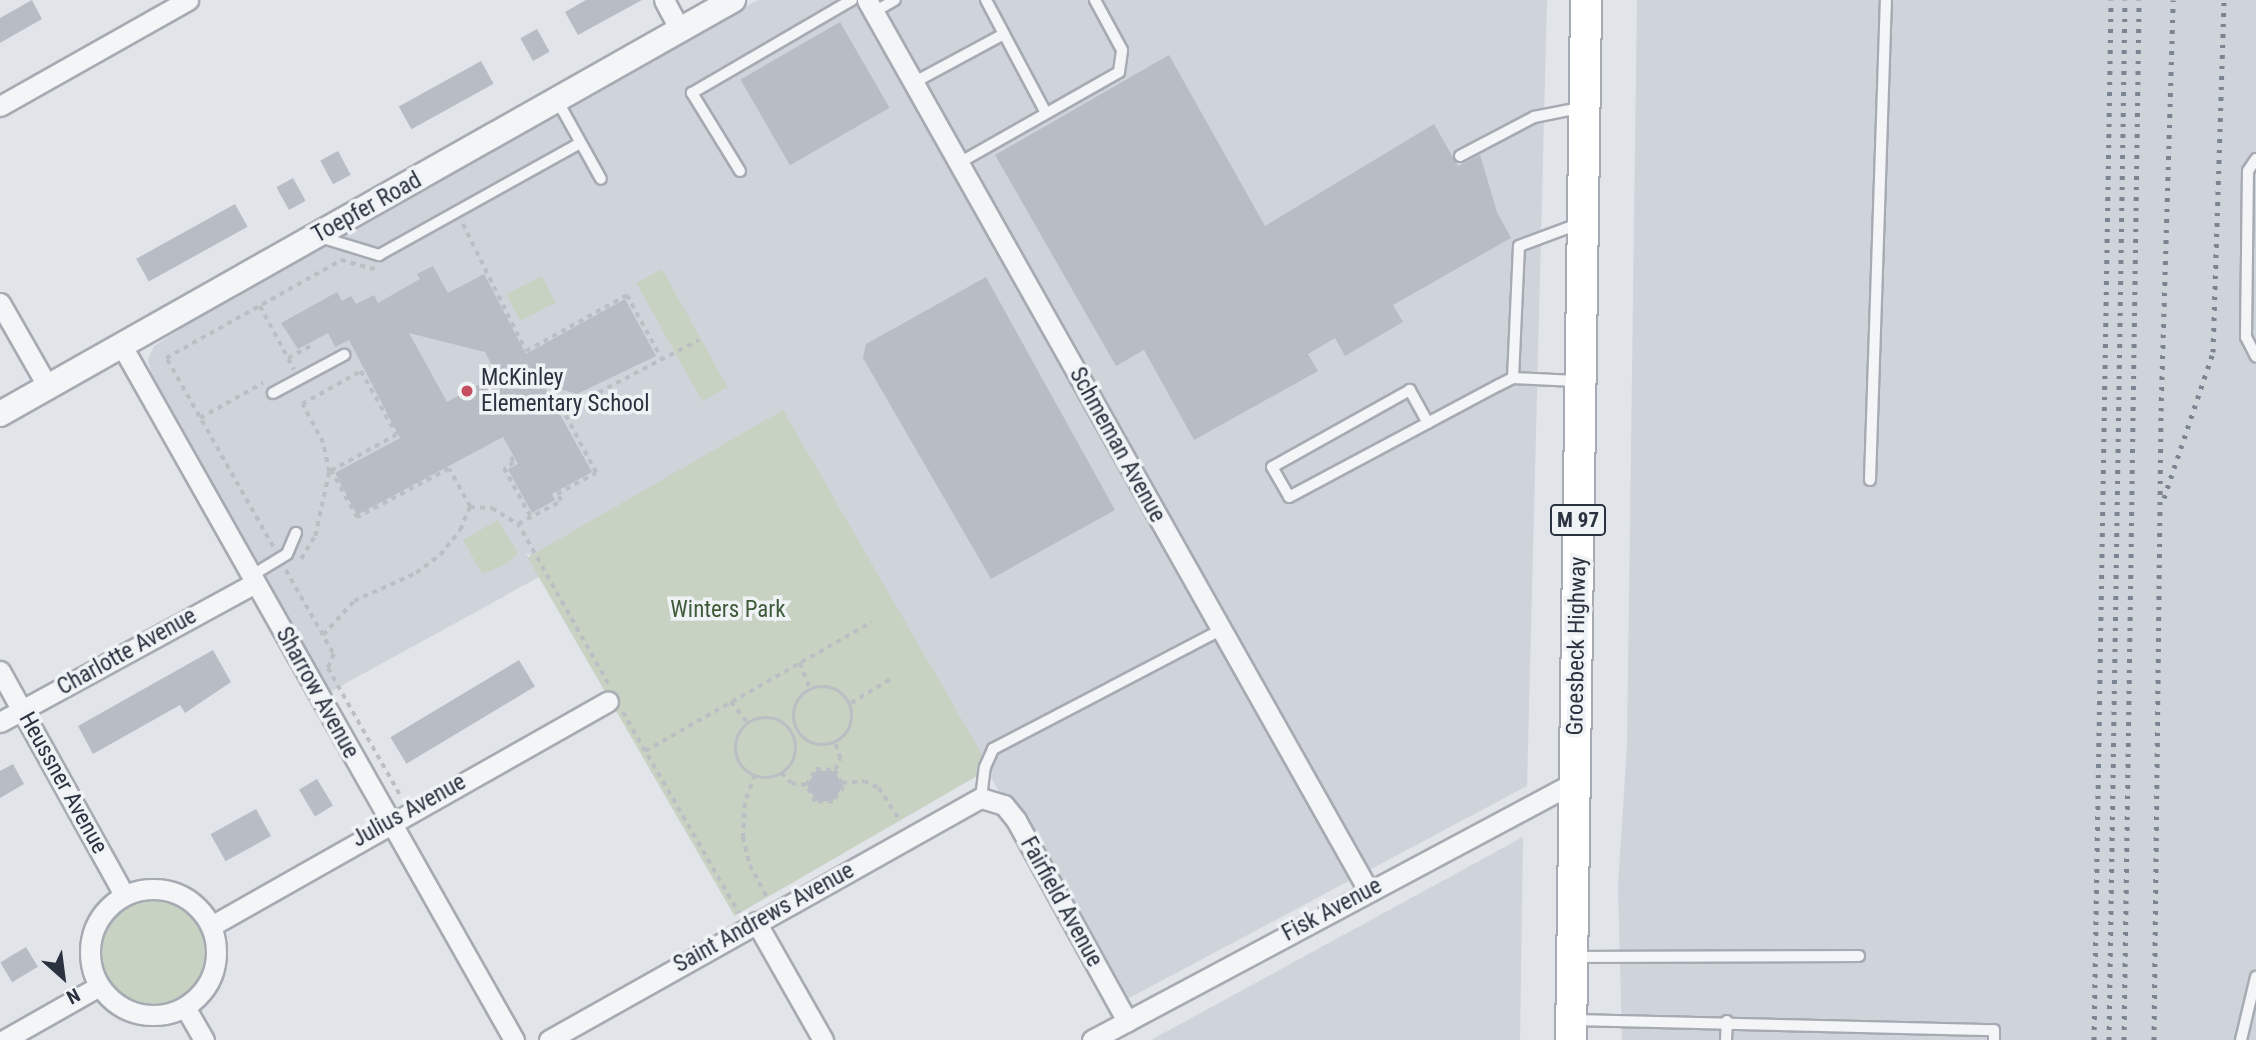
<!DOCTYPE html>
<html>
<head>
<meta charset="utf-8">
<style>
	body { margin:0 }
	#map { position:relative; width:2256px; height:1040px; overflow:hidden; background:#e1e4e9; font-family:"Roboto Condensed",sans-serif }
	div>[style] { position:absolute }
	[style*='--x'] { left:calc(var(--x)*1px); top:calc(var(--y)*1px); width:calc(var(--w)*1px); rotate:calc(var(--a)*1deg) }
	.built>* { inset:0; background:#cfd3da }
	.green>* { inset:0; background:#c7d2c3; transform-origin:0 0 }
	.round { border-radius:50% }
	.building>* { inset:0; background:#b8bdc5; transform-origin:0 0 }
	.path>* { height:3.5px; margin-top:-1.75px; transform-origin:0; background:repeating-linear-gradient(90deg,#bbbec3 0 5px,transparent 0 10px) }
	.path>.ring { margin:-1.75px; padding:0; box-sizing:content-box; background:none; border:3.5px solid #bbbec3; border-radius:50% }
	.roads { filter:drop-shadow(2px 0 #a6abb3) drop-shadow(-2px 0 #a6abb3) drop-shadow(0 2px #a6abb3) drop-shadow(0 -2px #a6abb3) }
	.service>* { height:10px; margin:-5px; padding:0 5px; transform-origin:5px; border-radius:5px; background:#f3f5f7 }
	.minor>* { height:19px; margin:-9.5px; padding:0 9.5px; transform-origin:9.5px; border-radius:9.5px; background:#f3f5f7 }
	.minor>.ring { margin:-9.5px; padding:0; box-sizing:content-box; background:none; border:19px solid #f3f5f7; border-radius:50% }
	.tertiary>* { height:24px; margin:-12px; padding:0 12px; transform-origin:12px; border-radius:12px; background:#f3f5f7 }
	.primary>* { height:30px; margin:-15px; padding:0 15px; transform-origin:15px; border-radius:15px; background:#fff }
	.rail>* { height:5px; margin-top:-2.5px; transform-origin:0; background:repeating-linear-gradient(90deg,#7b8491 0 3.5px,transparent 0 10.5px) }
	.dots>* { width:19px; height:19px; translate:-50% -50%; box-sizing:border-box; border:4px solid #f0f3f6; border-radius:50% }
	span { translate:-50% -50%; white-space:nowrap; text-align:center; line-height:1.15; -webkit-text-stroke:7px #f0f3f6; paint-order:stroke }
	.shield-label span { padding:2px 5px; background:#f0f3f6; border:2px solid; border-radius:5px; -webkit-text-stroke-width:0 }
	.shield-label { font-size:21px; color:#2a323f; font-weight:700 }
	.street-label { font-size:23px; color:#2a323f }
	.poi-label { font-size:23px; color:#2a323f }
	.left { translate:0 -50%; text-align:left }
	.park-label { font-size:23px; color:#3f5a39 }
	.north { position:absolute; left:28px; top:942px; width:70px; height:70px; -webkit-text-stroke:5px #f0f3f6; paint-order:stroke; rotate:152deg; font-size:19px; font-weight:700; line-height:28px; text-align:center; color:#2a323f }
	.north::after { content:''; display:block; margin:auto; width:24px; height:32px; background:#2a323f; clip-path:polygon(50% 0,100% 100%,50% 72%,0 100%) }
</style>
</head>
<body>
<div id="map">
	<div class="built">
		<div style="clip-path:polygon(758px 0,1547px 0,1527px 786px,1118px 1004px,987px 770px,526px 553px,539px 577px,330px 692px,151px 372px,148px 359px,154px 346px,260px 278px)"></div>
		<div style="clip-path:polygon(1637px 0,2256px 0,2256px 1040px,1622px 1040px,1618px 885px,1627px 747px)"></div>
		<div style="clip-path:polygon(1523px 837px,1520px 1040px,1151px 1040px)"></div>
	</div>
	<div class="green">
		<div style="left:662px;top:269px;width:135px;height:29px;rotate:61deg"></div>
		<div style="left:542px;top:276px;width:30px;height:40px;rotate:63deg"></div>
		<div style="left:783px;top:410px;width:414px;height:295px;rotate:60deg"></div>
		<div style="clip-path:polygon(498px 520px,518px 553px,505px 565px,482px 574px,463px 540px)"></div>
		<div class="round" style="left:102px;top:899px;width:106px;height:106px"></div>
	</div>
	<div class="building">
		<div style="clip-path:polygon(32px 0,42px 19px,0 43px,0 18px)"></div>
		<div style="clip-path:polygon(586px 0,642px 0,578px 35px,565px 12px)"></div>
		<div style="left:840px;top:22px;width:99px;height:115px;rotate:60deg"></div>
		<div style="left:537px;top:29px;width:26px;height:19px;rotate:61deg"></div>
		<div style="clip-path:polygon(1169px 55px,1265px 226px,1434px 124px,1458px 166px,1480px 155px,1497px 212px,1511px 238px,1393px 305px,1403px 322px,1345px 356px,1335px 338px,1308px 354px,1318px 371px,1194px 440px,1144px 350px,1116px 366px,995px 155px)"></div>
		<div style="left:481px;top:61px;width:26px;height:94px;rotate:61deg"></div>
		<div style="left:338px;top:151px;width:27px;height:20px;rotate:62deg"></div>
		<div style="left:293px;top:178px;width:26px;height:19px;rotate:61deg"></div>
		<div style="left:235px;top:204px;width:26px;height:113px;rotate:61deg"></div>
		<div style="clip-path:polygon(evenodd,433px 266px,448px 293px,484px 274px,526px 354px,625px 299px,656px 356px,577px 394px,543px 384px,592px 472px,552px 494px,555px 500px,532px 513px,508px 469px,518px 464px,503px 437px,357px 515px,335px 473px,400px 438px,349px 340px,335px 347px,328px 333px,298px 349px,281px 323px,337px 292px,342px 301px,351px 296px,356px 304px,374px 295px,378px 303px,420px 279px,417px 274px,433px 266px,409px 333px,485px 352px,497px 375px,447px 402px,409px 333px)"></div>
		<div style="clip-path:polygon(986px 277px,1115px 510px,991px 579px,863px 358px,866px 344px)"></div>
		<div style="clip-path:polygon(213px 650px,231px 682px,185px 713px,180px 705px,93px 754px,78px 726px)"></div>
		<div style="left:519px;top:660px;width:31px;height:150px;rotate:59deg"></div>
		<div style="clip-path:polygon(13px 764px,24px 784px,0 798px,0 771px)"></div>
		<div style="clip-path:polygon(816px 771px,835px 771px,843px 786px,833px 801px,816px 801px,807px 785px)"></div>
		<div style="left:317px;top:779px;width:31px;height:21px;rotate:59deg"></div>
		<div style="left:256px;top:809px;width:31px;height:52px;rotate:61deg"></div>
		<div style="left:26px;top:947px;width:23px;height:30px;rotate:59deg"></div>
	</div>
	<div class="path">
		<div style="--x:463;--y:224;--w:142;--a:63.6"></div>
		<div style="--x:526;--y:351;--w:115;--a:-29"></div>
		<div style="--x:627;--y:295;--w:71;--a:61.3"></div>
		<div style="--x:260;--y:306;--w:72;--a:61.6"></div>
		<div style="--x:288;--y:358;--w:27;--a:-28"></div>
		<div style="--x:361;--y:371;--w:73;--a:60.6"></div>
		<div style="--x:397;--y:435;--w:77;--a:151.4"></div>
		<div style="--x:329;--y:472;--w:30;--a:-102"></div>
		<div style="--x:323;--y:443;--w:44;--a:-118.3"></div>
		<div style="--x:302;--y:404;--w:68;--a:-29.2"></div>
		<div style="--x:200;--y:418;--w:72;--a:-29.1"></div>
		<div style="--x:511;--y:457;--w:7;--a:63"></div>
		<div style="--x:514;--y:463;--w:11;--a:153"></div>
		<div style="--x:504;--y:468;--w:56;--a:61.1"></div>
		<div style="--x:470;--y:507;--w:22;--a:3"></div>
		<div style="--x:492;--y:508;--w:31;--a:32"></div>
		<div style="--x:273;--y:547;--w:217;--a:-119.5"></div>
		<div style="--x:166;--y:358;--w:201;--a:-29.2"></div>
		<div style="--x:341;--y:260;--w:38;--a:15"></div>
		<div style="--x:301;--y:559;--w:27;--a:-59"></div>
		<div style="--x:315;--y:536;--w:66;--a:-77.7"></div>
		<div style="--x:286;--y:570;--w:97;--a:60.3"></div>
		<div style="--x:334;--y:654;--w:15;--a:113"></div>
		<div style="--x:328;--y:668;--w:146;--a:60.4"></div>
		<div style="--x:323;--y:635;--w:46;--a:-47.6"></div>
		<div style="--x:354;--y:601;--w:68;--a:-24.3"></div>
		<div style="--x:416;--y:573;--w:30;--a:-37"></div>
		<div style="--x:440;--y:555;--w:32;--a:-51"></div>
		<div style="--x:460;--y:530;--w:25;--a:-67"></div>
		<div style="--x:470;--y:507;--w:43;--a:-118.9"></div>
		<div style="--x:449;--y:469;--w:104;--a:152"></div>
		<div style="--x:357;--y:518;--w:54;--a:-119"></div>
		<div style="--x:800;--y:663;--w:28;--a:69"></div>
		<div style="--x:608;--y:684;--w:184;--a:-119.4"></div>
		<div style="--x:518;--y:524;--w:49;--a:-28.1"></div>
		<div style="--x:561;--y:501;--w:8;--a:-120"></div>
		<div style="--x:557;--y:494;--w:44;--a:-28.3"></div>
		<div style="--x:596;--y:473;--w:70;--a:-118"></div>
		<div style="--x:563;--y:411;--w:153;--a:-27.6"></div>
		<div class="ring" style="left:794px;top:687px;width:54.5px;height:54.5px"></div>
		<div style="--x:731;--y:702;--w:27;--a:51"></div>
		<div style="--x:851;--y:703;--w:50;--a:-31.2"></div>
		<div style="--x:623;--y:712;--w:232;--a:60"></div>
		<div class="ring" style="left:736px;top:718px;width:56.5px;height:56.5px"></div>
		<div style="--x:645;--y:751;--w:261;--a:-29.6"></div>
		<div style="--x:816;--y:769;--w:19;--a:3"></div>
		<div style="--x:835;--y:770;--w:19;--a:62"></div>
		<div style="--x:844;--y:787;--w:19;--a:126"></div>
		<div style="--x:833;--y:802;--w:18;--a:180"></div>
		<div style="--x:815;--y:802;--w:19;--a:-118"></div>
		<div style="--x:806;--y:785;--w:19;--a:-58"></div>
		<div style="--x:835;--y:770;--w:12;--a:-66"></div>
		<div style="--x:840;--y:759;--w:17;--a:-107"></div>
		<div style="--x:782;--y:773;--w:13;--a:48"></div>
		<div style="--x:791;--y:783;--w:15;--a:8"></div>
		<div style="--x:755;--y:775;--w:30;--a:110"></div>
		<div style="--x:745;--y:803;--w:34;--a:93"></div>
		<div style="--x:743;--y:837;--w:29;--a:76"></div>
		<div style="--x:750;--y:865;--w:36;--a:62"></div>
		<div style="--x:842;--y:783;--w:22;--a:-5"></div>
		<div style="--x:864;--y:781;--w:17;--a:25"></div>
		<div style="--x:879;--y:788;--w:40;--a:57.1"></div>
	</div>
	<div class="roads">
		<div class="service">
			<div style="--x:986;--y:0;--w:38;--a:62"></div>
			<div style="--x:874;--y:12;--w:24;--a:-30"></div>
			<div style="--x:913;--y:83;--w:103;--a:-28.3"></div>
			<div style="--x:1004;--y:34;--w:89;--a:62"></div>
			<div style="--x:557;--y:100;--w:90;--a:60.9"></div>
			<div style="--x:1460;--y:156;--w:84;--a:-27.8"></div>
			<div style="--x:1534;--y:117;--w:47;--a:-11.1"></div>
			<div style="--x:2256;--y:159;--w:14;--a:124"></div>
			<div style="--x:2248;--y:171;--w:166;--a:90.7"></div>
			<div style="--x:2246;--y:337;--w:22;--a:63"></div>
			<div style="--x:959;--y:163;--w:184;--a:-29.6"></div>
			<div style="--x:1119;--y:72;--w:22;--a:-82"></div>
			<div style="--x:1122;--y:50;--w:57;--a:-118.4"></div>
			<div style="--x:740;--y:171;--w:92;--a:-121.6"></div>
			<div style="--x:692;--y:93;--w:185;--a:-30.2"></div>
			<div style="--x:320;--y:237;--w:62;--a:17"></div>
			<div style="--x:379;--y:255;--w:230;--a:-29.1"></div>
			<div style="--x:1576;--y:381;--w:63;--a:-177.3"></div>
			<div style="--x:1513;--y:378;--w:132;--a:-87.4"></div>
			<div style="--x:1519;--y:246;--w:63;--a:-20.4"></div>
			<div style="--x:273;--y:393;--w:81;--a:-28.2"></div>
			<div style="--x:1428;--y:423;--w:38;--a:-119"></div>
			<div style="--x:1410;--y:390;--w:158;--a:150.8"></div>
			<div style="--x:1272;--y:467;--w:34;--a:60"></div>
			<div style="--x:1289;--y:497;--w:238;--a:-28.1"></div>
			<div style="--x:1499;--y:385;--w:16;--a:-27"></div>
			<div style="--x:1870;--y:480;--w:480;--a:-88.1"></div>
			<div style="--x:251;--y:576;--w:42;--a:-31.4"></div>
			<div style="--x:287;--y:554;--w:23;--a:-67"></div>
			<div style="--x:981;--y:798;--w:31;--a:-83"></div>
			<div style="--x:985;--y:767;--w:20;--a:-66"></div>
			<div style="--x:993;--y:749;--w:257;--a:-27.6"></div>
			<div style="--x:1576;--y:957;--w:283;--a:-0.2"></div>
			<div style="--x:1575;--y:1020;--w:419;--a:1.4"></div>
			<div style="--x:1994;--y:1030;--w:10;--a:90"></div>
			<div style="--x:1726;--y:1040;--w:19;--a:-87"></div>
			<div style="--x:2241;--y:1040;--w:65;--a:-76.6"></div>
		</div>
		<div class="minor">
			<div style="--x:664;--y:0;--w:34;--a:62"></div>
			<div style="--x:867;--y:0;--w:1021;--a:60.62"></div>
			<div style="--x:0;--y:106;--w:216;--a:-29.4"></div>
			<div style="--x:0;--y:303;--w:97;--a:60.3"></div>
			<div style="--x:122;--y:346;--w:797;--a:60.54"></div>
			<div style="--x:0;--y:671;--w:256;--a:61"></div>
			<div style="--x:0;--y:722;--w:290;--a:-28.6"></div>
			<div class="ring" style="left:90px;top:889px;width:107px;height:107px"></div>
			<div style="--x:756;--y:922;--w:136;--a:60.4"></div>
			<div style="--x:211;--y:926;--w:456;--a:-29.5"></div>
			<div style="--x:185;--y:1007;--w:38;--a:60"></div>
			<div style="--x:4;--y:1040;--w:109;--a:-29.6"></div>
			<div style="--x:549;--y:1040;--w:495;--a:-29.3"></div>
			<div style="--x:981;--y:798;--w:24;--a:17"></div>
			<div style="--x:1004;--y:805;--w:19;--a:51"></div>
			<div style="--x:1016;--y:820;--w:230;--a:61.1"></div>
			<div style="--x:1092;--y:1040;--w:548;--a:-28.11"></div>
		</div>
		<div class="tertiary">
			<div style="--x:0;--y:414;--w:842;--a:-29.46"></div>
		</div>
		<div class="primary">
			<div style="--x:1571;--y:1040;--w:1040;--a:-89.17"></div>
		</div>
	</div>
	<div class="rail">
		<div style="--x:2164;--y:498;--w:154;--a:-71.4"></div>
		<div style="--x:2213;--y:352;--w:352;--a:-88.2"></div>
		<div style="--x:2094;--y:1040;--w:1040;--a:-89.06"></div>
		<div style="--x:2109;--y:1040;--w:1040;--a:-89.12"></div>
		<div style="--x:2124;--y:1040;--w:1040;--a:-89.17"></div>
		<div style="--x:2154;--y:1040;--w:629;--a:-89.36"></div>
		<div style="--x:2161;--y:411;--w:411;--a:-88.3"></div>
	</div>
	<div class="dots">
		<div style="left:467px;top:391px;background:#c54f61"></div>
	</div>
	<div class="shield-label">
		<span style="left:1578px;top:520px">M 97</span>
	</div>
	<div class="street-label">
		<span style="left:367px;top:208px;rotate:-29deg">Toepfer Road</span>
		<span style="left:1117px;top:445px;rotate:61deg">Schmeman Avenue</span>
		<span style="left:1577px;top:646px;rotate:-89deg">Groesbeck Highway</span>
		<span style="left:127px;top:652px;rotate:-29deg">Charlotte Avenue</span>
		<span style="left:317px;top:693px;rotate:61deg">Sharrow Avenue</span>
		<span style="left:63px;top:783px;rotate:61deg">Heussner Avenue</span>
		<span style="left:409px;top:811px;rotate:-29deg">Julius Avenue</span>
		<span style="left:1061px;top:902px;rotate:61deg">Fairfield Avenue</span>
		<span style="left:1332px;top:910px;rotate:-28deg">Fisk Avenue</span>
		<span style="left:764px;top:918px;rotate:-29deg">Saint Andrews Avenue</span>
	</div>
	<div class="poi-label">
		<span class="left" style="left:481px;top:391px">McKinley<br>Elementary School</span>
	</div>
	<div class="park-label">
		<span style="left:728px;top:610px">Winters Park</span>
	</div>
	<div class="north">N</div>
</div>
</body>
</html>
